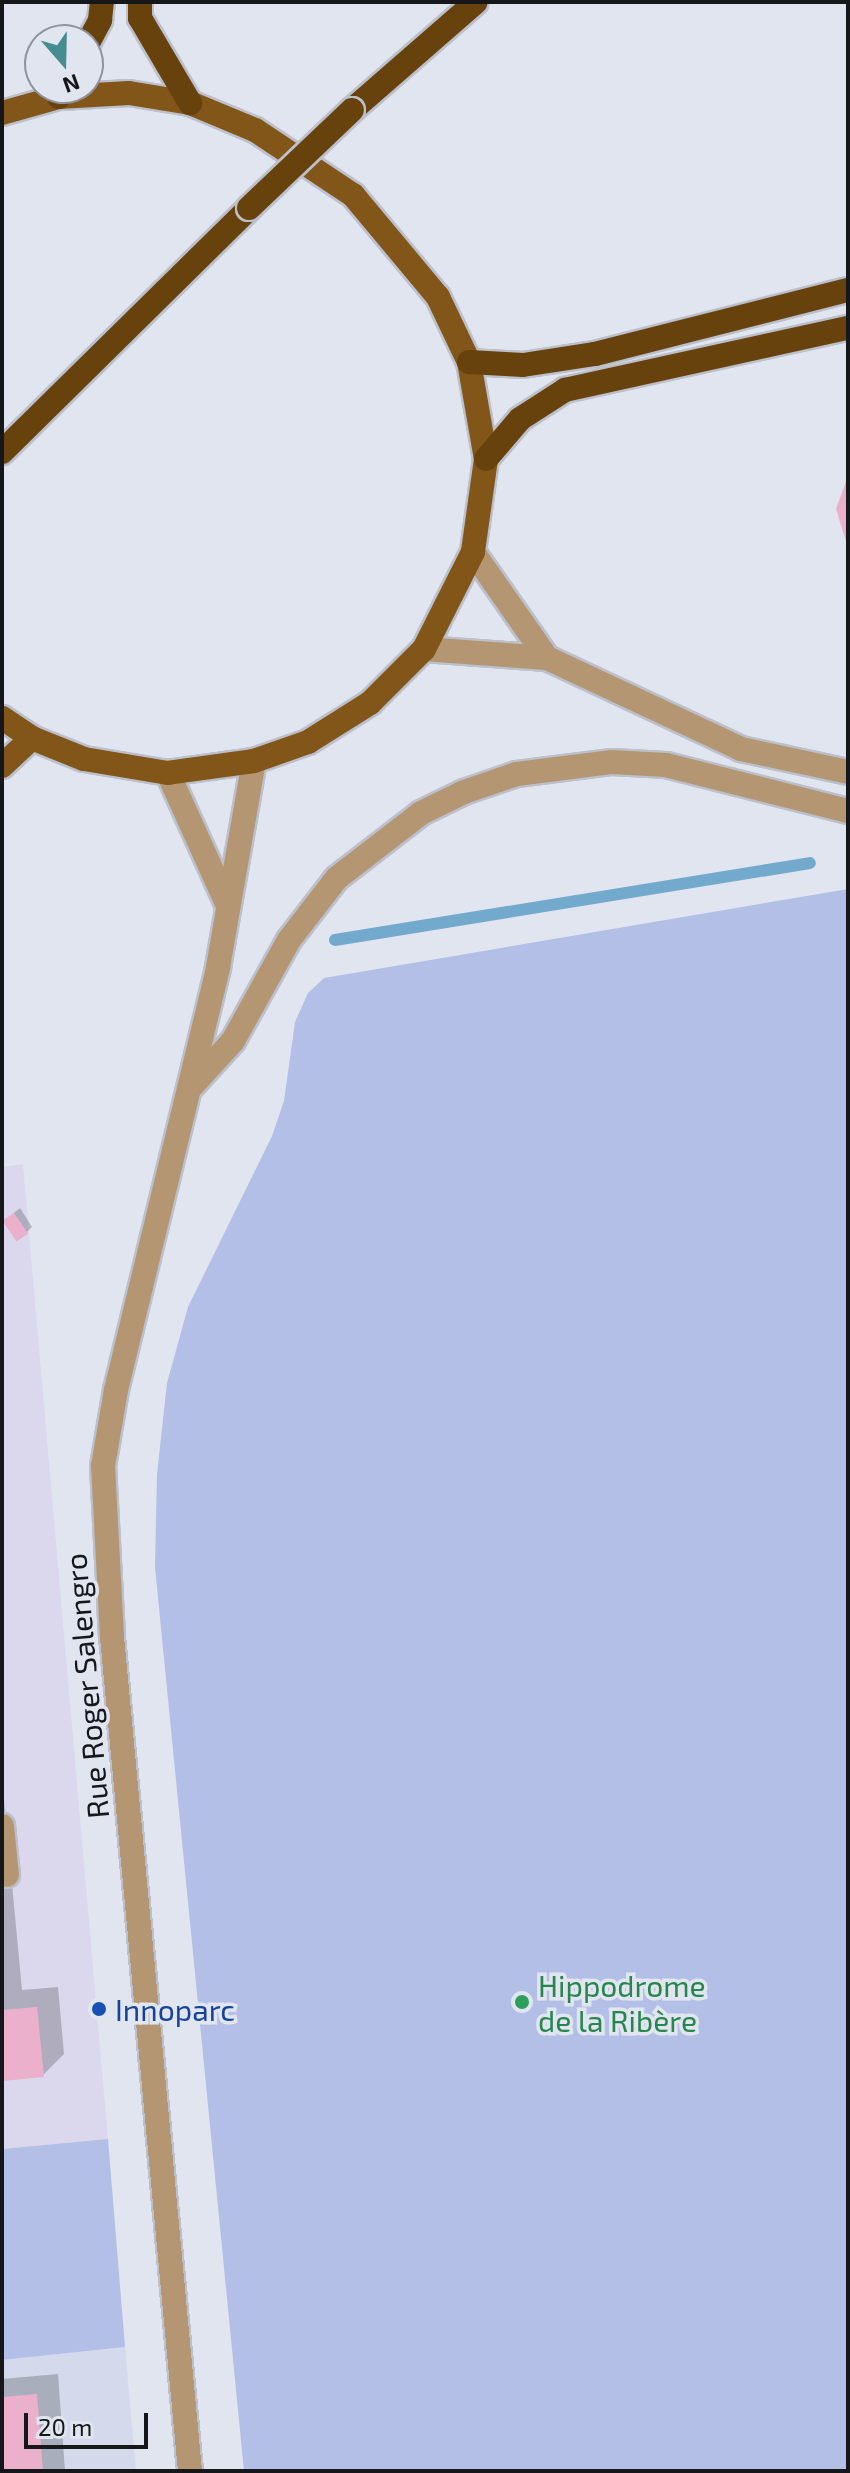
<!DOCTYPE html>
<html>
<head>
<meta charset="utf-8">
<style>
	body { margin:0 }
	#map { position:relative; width:850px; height:2473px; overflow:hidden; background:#e1e5f0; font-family:"Exo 2",sans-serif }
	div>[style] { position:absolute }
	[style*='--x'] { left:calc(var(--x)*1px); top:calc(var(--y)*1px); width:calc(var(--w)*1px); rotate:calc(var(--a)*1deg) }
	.commercial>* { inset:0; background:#dbd8ee }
	.built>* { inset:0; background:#d4daec }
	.green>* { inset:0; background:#b3bfe6 }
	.shadow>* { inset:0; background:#0003 }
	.stream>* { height:12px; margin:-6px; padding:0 6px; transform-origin:6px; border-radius:6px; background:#74a9ce }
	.building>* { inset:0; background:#ebb0cc; transform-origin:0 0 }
	.roads { filter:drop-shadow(2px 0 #bcc0ca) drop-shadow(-2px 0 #bcc0ca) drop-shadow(0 2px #bcc0ca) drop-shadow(0 -2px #bcc0ca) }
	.minor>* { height:24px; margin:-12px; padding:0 12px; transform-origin:12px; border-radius:12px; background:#b59672 }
	.major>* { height:24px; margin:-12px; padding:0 12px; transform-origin:12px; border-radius:12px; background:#825519 }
	.highway>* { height:24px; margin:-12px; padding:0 12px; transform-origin:12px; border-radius:12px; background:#67420c }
	.bridges { filter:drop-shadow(2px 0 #bcc0ca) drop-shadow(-2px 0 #bcc0ca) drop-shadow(0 2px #bcc0ca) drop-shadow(0 -2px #bcc0ca) }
	.highway-bridge>* { height:24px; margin:-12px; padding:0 12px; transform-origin:12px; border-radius:12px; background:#67420c }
	.dots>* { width:22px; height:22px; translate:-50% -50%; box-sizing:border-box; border:4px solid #e1e5f0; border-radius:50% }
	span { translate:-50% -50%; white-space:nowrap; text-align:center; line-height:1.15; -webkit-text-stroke:7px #e1e5f0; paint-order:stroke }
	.street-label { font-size:30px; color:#16171b }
	.leisure-label { font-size:30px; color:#27864d }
	.left { translate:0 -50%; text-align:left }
	.transit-label { font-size:30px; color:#164399 }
	.frame { position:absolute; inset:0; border:4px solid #16171b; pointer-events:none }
	.north { position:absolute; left:24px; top:24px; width:80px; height:80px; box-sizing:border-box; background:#e1e5f0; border:2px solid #90939b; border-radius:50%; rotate:160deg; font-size:22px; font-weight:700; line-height:32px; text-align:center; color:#16171b }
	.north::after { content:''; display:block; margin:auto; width:28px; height:36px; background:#458d91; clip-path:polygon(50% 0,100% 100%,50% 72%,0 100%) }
	.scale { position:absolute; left:24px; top:2413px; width:124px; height:36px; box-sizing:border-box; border:4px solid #16171b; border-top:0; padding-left:10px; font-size:24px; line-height:28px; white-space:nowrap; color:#16171b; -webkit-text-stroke:6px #e1e5f0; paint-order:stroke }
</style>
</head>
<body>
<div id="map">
	<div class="commercial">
		<div style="clip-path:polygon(23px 1164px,108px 2139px,2px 2149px,2px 1167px)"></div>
	</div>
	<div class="built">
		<div style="clip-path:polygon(125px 2347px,136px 2471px,2px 2471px,2px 2360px)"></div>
	</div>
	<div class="green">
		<div style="clip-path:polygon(848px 889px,848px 2471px,244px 2471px,155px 1567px,157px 1474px,167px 1383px,188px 1307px,272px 1136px,284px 1101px,295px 1022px,308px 993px,324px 978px)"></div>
		<div style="clip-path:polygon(108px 2139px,125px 2347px,2px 2360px,2px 2149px)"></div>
	</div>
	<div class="shadow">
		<div style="clip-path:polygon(20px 1208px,32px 1227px,27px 1232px,5px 1220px)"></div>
		<div style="clip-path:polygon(2px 1778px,22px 1990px,58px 1987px,64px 2054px,43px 2075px,2px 2079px)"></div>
		<div style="clip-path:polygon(58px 2374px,65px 2471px,2px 2471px,2px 2379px)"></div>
	</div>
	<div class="stream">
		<div style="--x:335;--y:940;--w:481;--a:-9.2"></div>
	</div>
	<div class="building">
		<div style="clip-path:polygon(848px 476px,848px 548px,836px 509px)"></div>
		<div style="left:14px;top:1213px;width:25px;height:14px;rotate:56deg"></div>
		<div style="clip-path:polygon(37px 2007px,44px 2077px,2px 2081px,2px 2010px)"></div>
		<div style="clip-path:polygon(37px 2394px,43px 2471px,2px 2471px,2px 2397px)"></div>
	</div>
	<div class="roads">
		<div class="minor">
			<div style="--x:473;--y:552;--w:129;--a:55.1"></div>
			<div style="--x:424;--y:649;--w:123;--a:4.2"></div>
			<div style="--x:547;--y:658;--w:214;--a:25.1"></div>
			<div style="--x:741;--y:749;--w:109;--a:12.1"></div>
			<div style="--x:168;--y:773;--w:146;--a:65.7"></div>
			<div style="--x:191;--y:1087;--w:62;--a:-47.6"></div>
			<div style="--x:233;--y:1041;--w:115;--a:-61"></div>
			<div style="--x:289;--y:940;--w:78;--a:-52.3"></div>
			<div style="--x:337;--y:878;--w:106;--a:-37.7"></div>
			<div style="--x:421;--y:813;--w:48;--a:-26"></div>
			<div style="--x:464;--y:792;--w:56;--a:-18.8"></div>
			<div style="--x:517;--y:774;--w:96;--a:-7.2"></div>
			<div style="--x:612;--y:762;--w:54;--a:3.2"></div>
			<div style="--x:666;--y:765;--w:188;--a:14.2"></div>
			<div style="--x:2;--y:1826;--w:49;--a:84.2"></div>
			<div style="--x:190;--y:2471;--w:838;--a:-95.34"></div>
			<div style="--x:112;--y:1637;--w:171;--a:-93"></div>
			<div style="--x:103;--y:1466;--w:77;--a:-80.3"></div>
			<div style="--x:116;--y:1390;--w:435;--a:-76.4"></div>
			<div style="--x:218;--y:967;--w:209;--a:-80.1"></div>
		</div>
		<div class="major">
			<div style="--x:2;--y:113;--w:59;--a:-15.7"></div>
			<div style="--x:59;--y:97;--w:70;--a:-3.3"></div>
			<div style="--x:129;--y:93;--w:62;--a:9.3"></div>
			<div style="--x:190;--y:103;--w:70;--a:22.6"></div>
			<div style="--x:255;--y:130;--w:118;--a:33.6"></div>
			<div style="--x:353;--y:195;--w:133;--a:50.2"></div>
			<div style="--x:438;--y:297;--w:72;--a:64.5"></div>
			<div style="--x:469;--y:362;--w:98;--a:80.1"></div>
			<div style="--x:486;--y:459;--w:94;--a:98"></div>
			<div style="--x:473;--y:552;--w:109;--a:116.8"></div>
			<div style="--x:424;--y:649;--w:76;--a:135"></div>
			<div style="--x:370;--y:703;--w:73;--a:147.8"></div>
			<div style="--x:308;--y:742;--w:57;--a:160.6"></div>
			<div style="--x:254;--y:761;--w:87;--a:172.1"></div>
			<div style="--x:168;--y:773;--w:85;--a:-170.5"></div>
			<div style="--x:84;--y:759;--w:56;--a:-158"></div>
			<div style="--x:32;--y:738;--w:36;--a:-146"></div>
			<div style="--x:2;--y:766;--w:41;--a:-43"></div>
		</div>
		<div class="highway">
			<div style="--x:140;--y:2;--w:16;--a:90"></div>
			<div style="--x:140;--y:18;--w:99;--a:59.5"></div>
			<div style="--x:88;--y:43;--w:26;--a:-62"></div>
			<div style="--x:100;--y:20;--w:18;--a:-84"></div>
			<div style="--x:59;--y:97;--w:10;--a:-61"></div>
			<div style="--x:352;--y:110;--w:164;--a:-41.1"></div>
			<div style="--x:469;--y:362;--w:54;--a:3.2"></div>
			<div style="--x:523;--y:365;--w:73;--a:-8.7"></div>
			<div style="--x:595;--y:354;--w:261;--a:-14.2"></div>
			<div style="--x:2;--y:452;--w:347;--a:-44.6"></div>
			<div style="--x:486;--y:459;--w:52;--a:-49.6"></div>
			<div style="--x:520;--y:419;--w:54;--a:-32.8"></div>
			<div style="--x:565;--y:390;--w:290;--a:-12.4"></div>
		</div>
	</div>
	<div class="bridges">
		<div class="highway-bridge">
			<div style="--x:249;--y:208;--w:142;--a:-43.6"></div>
		</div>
	</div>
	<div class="dots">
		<div style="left:522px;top:2002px;background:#2e9e5b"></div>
		<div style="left:99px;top:2009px;background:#1a4fb4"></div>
	</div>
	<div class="street-label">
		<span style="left:86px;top:1686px;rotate:-95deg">Rue Roger Salengro</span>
	</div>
	<div class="leisure-label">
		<span class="left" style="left:538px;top:2002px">Hippodrome<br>de la Ribère</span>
	</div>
	<div class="transit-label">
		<span class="left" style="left:115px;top:2009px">Innoparc</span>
	</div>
	<div class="frame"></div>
	<div class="north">N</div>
	<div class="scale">20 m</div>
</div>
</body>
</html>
